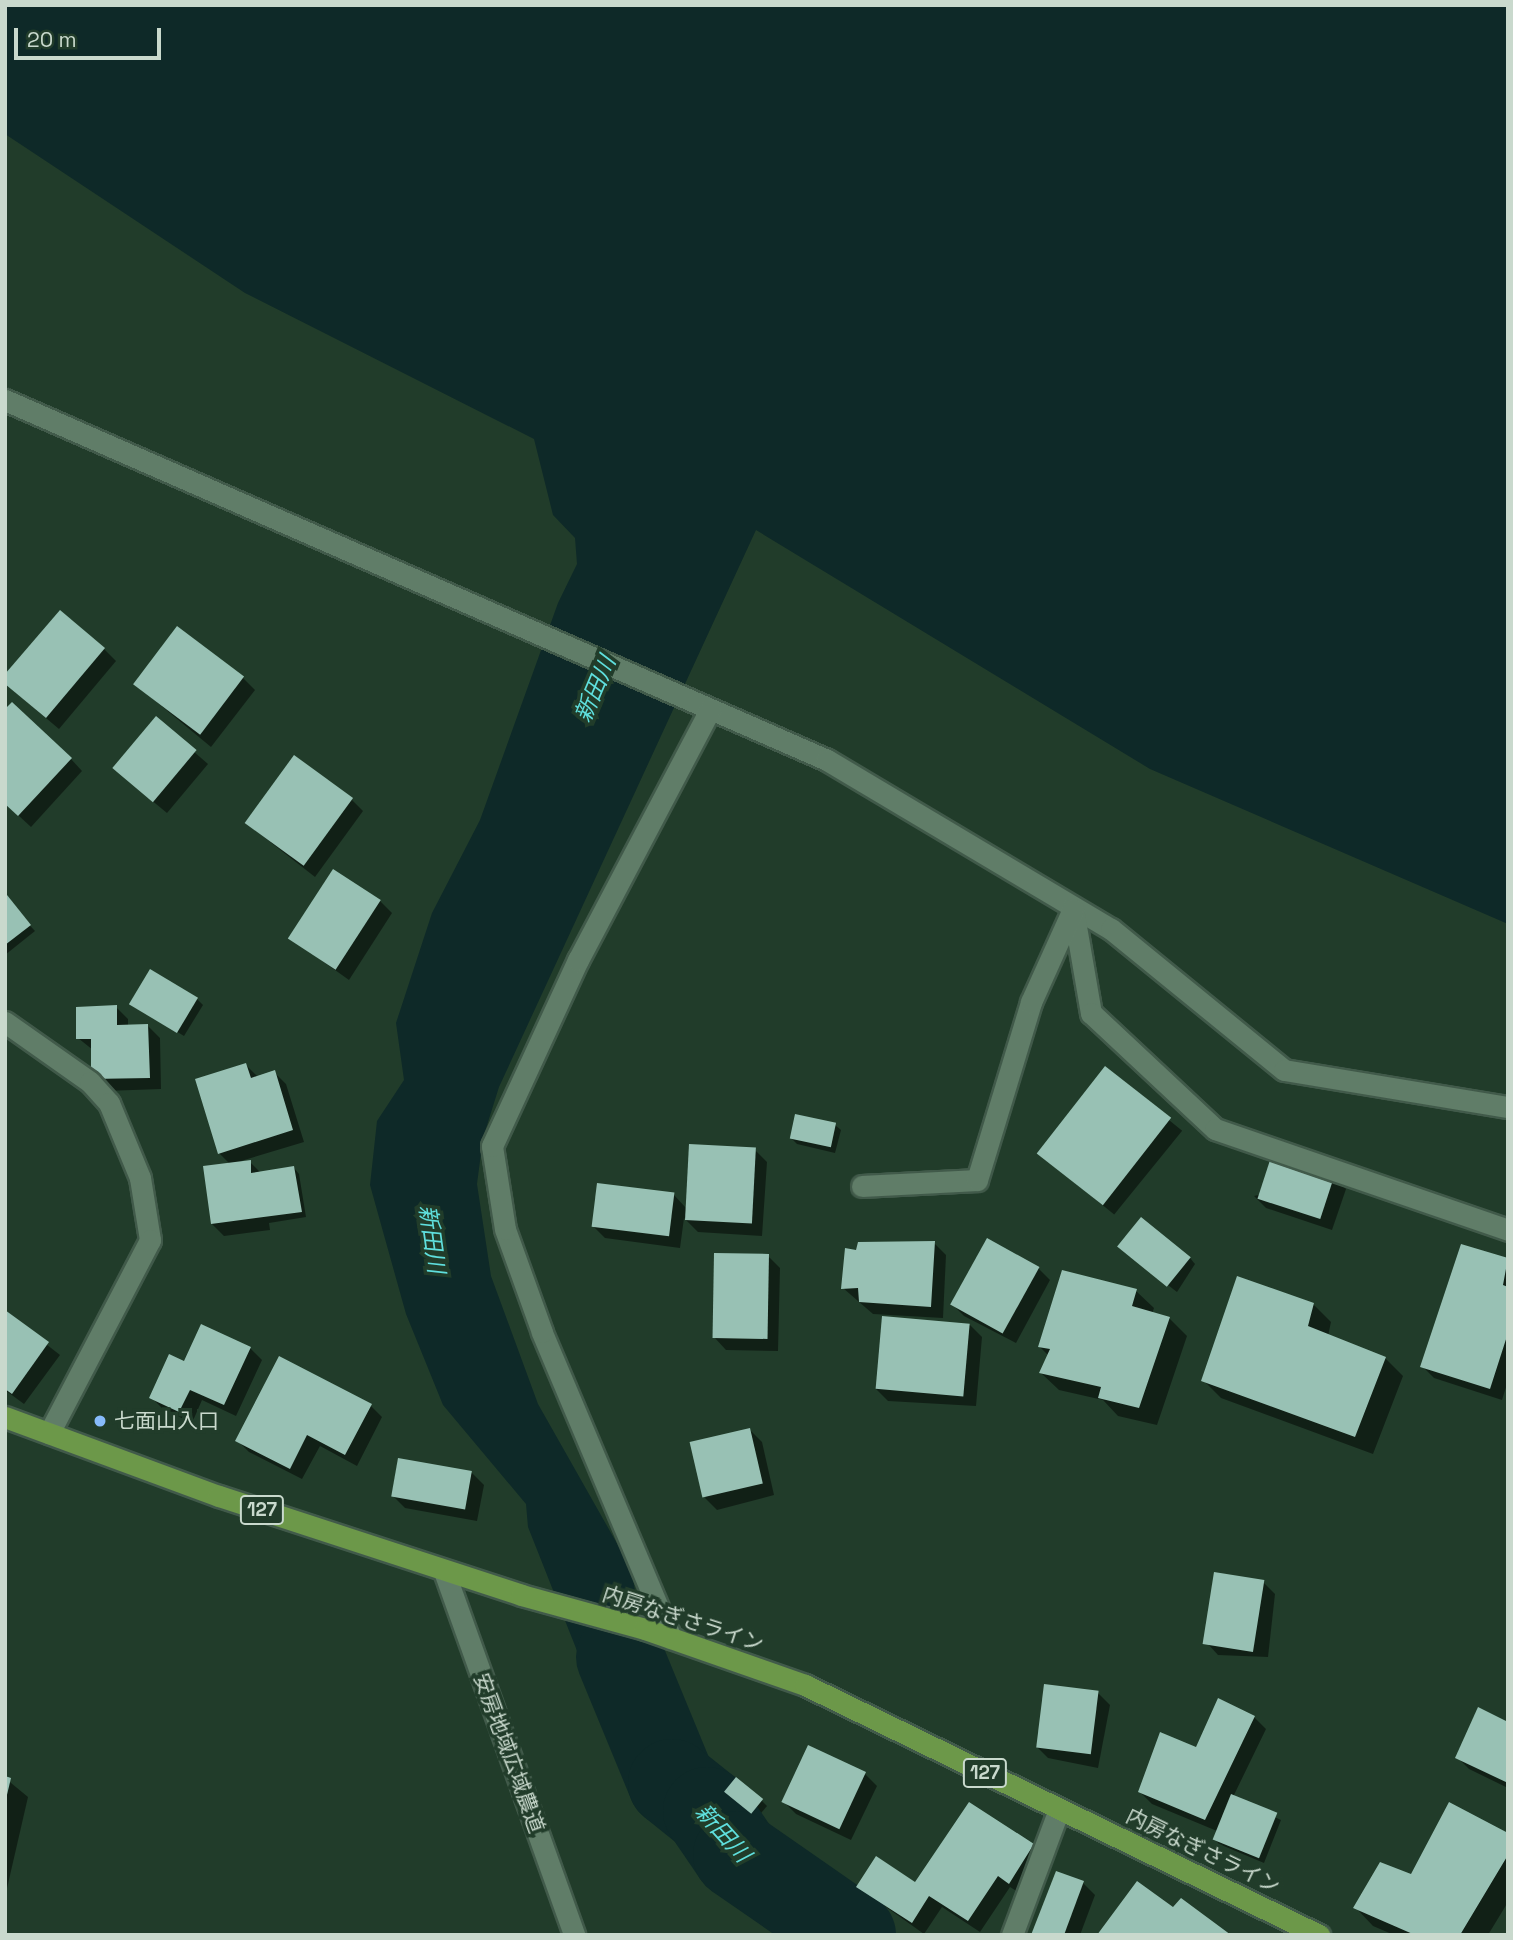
<!DOCTYPE html>
<html>
<head>
<meta charset="utf-8">
<style>
	body { margin:0 }
	#map { position:relative; width:1513px; height:1940px; overflow:hidden; background:#213c2a; font-family:"Space Grotesk","Noto Sans JP",sans-serif }
	div>[style] { position:absolute }
	[style*='--x'] { left:calc(var(--x)*1px); top:calc(var(--y)*1px); width:calc(var(--w)*1px); rotate:calc(var(--a)*1deg) }
	.water>* { inset:0; background:#0e2928 }
	.shadow>* { inset:0; background:#0007; transform-origin:0 0 }
	.river>* { height:88px; margin:-44px; padding:0 44px; transform-origin:44px; border-radius:44px; background:#0e2928 }
	.building>* { inset:0; background:#98c1b4; transform-origin:0 0 }
	.roads { filter:drop-shadow(2px 0 #415a4a) drop-shadow(-2px 0 #415a4a) drop-shadow(0 2px #415a4a) drop-shadow(0 -2px #415a4a) }
	.minor>* { height:21px; margin:-10.5px; padding:0 10.5px; transform-origin:10.5px; border-radius:10.5px; background:#607d68 }
	.highway>* { height:21px; margin:-10.5px; padding:0 10.5px; transform-origin:10.5px; border-radius:10.5px; background:#6c9849 }
	.dots>* { width:19px; height:19px; translate:-50% -50%; box-sizing:border-box; border:4px solid #213c2a; border-radius:50% }
	span { translate:-50% -50%; white-space:nowrap; text-align:center; line-height:1.15; -webkit-text-stroke:7px #213c2a; paint-order:stroke }
	.shield-label span { padding:2px 5px; background:#213c2a; border:2px solid; border-radius:5px; -webkit-text-stroke-width:0 }
	.shield-label { font-size:19px; color:#c9d9cd; font-weight:700 }
	.poi-label { font-size:21px; color:#c9d9cd }
	.left { translate:0 -50%; text-align:left }
	.street-label { font-size:21px; color:#c9d9cd }
	.water-label { font-size:23px; color:#5fdfdd; font-style:italic }
	.frame { position:absolute; inset:0; border:7px solid #c9d9cd; pointer-events:none }
	.scale { position:absolute; left:14px; top:28px; width:147px; height:32px; box-sizing:border-box; border:4px solid #c9d9cd; border-top:0; padding-left:9px; font-size:21px; line-height:24px; white-space:nowrap; color:#c9d9cd; -webkit-text-stroke:5px #213c2a; paint-order:stroke }
</style>
</head>
<body>
<div id="map">
	<div class="water">
		<div style="clip-path:polygon(5px 5px,1508px 5px,1508px 924px,1150px 769px,756px 530px,499px 1087px,483px 1138px,477px 1184px,491px 1276px,538px 1404px,632px 1570px,647px 1676px,673px 1763px,650px 1776px,587px 1676px,528px 1527px,526px 1504px,443px 1405px,406px 1314px,370px 1185px,377px 1121px,404px 1080px,396px 1023px,432px 913px,480px 820px,558px 603px,577px 564px,575px 538px,553px 515px,534px 439px,245px 293px,5px 134px)"></div>
	</div>
	<div class="shadow">
		<div style="clip-path:polygon(104px 649px,116px 661px,59px 729px,15px 692px)"></div>
		<div style="clip-path:polygon(243px 678px,255px 690px,211px 747px,135px 684px)"></div>
		<div style="clip-path:polygon(156px 719px,208px 764px,167px 813px,127px 780px)"></div>
		<div style="clip-path:polygon(71px 759px,82px 771px,31px 827px,5px 803px)"></div>
		<div style="clip-path:polygon(351px 799px,363px 811px,315px 877px,246px 823px)"></div>
		<div style="clip-path:polygon(5px 899px,35px 931px,5px 955px)"></div>
		<div style="clip-path:polygon(380px 901px,392px 913px,349px 980px,290px 938px)"></div>
		<div style="clip-path:polygon(197px 999px,203px 1005px,184px 1036px,131px 1004px)"></div>
		<div style="clip-path:polygon(116px 1007px,128px 1019px,128px 1026px,148px 1026px,160px 1038px,161px 1089px,105px 1091px,93px 1079px,93px 1050px,78px 1038px)"></div>
		<div style="clip-path:polygon(246px 1065px,258px 1077px,274px 1072px,286px 1084px,304px 1142px,241px 1161px,250px 1162px,261px 1173px,294px 1168px,299px 1174px,306px 1217px,269px 1223px,270px 1230px,224px 1236px,212px 1224px,231px 1165px,219px 1153px)"></div>
		<div style="left:1106px;top:1069px;width:98px;height:108px;rotate:39deg"></div>
		<div style="clip-path:polygon(835px 1125px,841px 1130px,835px 1153px,797px 1144px,791px 1138px)"></div>
		<div style="clip-path:polygon(755px 1150px,767px 1162px,762px 1236px,698px 1232px,684px 1218px,680px 1248px,605px 1238px,593px 1226px,674px 1195px,686px 1208px)"></div>
		<div style="clip-path:polygon(1334px 1177px,1346px 1189px,1332px 1230px,1266px 1208px,1254px 1196px)"></div>
		<div style="clip-path:polygon(934px 1243px,946px 1255px,943px 1318px,873px 1314px,843px 1288px,857px 1252px)"></div>
		<div style="clip-path:polygon(1462px 1246px,1508px 1260px,1508px 1381px,1502px 1400px,1434px 1378px,1422px 1366px)"></div>
		<div style="clip-path:polygon(1125px 1252px,1190px 1258px,1195px 1264px,1177px 1292px)"></div>
		<div style="clip-path:polygon(768px 1256px,780px 1268px,778px 1351px,726px 1350px,714px 1337px)"></div>
		<div style="clip-path:polygon(1038px 1268px,1050px 1280px,1016px 1343px,964px 1316px,952px 1304px)"></div>
		<div style="clip-path:polygon(1136px 1291px,1154px 1308px,1152px 1314px,1169px 1318px,1187px 1336px,1157px 1425px,1118px 1416px,1103px 1400px,1059px 1390px,1041px 1373px,1049px 1356px,1040px 1347px)"></div>
		<div style="clip-path:polygon(1313px 1304px,1331px 1322px,1328px 1336px,1385px 1358px,1403px 1376px,1373px 1454px,1221px 1398px,1203px 1380px)"></div>
		<div style="clip-path:polygon(5px 1312px,60px 1355px,24px 1404px,5px 1390px)"></div>
		<div style="clip-path:polygon(970px 1325px,982px 1337px,976px 1406px,888px 1401px,876px 1389px)"></div>
		<div style="clip-path:polygon(250px 1348px,262px 1360px,236px 1416px,202px 1400px,192px 1423px,163px 1409px,151px 1397px,185px 1363px)"></div>
		<div style="clip-path:polygon(370px 1405px,382px 1417px,357px 1466px,320px 1446px,302px 1479px,249px 1452px,237px 1440px)"></div>
		<div style="clip-path:polygon(750px 1430px,762px 1442px,774px 1495px,717px 1510px,705px 1498px)"></div>
		<div style="clip-path:polygon(472px 1473px,484px 1485px,477px 1521px,405px 1508px,393px 1496px)"></div>
		<div style="clip-path:polygon(1263px 1582px,1275px 1594px,1268px 1657px,1218px 1655px,1207px 1643px)"></div>
		<div style="clip-path:polygon(1098px 1693px,1110px 1705px,1098px 1768px,1048px 1758px,1036px 1746px)"></div>
		<div style="clip-path:polygon(1254px 1717px,1266px 1729px,1233px 1797px,1281px 1820px,1264px 1863px,1219px 1844px,1214px 1838px,1217px 1831px,1152px 1804px,1140px 1792px,1197px 1749px)"></div>
		<div style="clip-path:polygon(1508px 1724px,1508px 1788px,1469px 1769px,1457px 1757px)"></div>
		<div style="clip-path:polygon(865px 1774px,877px 1786px,851px 1840px,796px 1814px,784px 1802px)"></div>
		<div style="clip-path:polygon(5px 1778px,28px 1797px,5px 1897px)"></div>
		<div style="clip-path:polygon(732px 1797px,761px 1800px,767px 1806px,757px 1818px)"></div>
		<div style="clip-path:polygon(970px 1804px,1045px 1857px,1021px 1894px,1010px 1887px,980px 1932px,942px 1907px,924px 1934px,858px 1887px,916px 1885px)"></div>
		<div style="clip-path:polygon(1508px 1835px,1508px 1902px,1488px 1935px,1394px 1935px,1373px 1926px,1356px 1908px)"></div>
		<div style="clip-path:polygon(1083px 1883px,1095px 1895px,1080px 1935px,1033px 1935px)"></div>
	</div>
	<div class="river">
		<div style="--x:620;--y:1657;--w:136;--a:67.6"></div>
		<div style="--x:672;--y:1783;--w:45;--a:38.7"></div>
		<div style="--x:707;--y:1811;--w:53;--a:55.7"></div>
		<div style="--x:737;--y:1855;--w:140;--a:34.8"></div>
	</div>
	<div class="building">
		<div style="clip-path:polygon(60px 610px,105px 648px,46px 718px,5px 684px,5px 674px)"></div>
		<div style="left:177px;top:626px;width:84px;height:73px;rotate:37deg"></div>
		<div style="clip-path:polygon(12px 702px,72px 758px,18px 816px,5px 804px,5px 709px)"></div>
		<div style="left:156px;top:716px;width:53px;height:68px;rotate:40deg"></div>
		<div style="left:294px;top:755px;width:73px;height:84px;rotate:36deg"></div>
		<div style="left:333px;top:869px;width:57px;height:83px;rotate:33deg"></div>
		<div style="clip-path:polygon(7px 895px,31px 925px,5px 945px,5px 897px)"></div>
		<div style="left:150px;top:969px;width:56px;height:41px;rotate:31deg"></div>
		<div style="clip-path:polygon(117px 1005px,117px 1025px,148px 1024px,150px 1078px,91px 1079px,91px 1039px,76px 1039px,76px 1007px)"></div>
		<div style="clip-path:polygon(246px 1063px,251px 1078px,275px 1070px,293px 1130px,218px 1154px,195px 1079px)"></div>
		<div style="left:1105px;top:1066px;width:84px;height:111px;rotate:38deg"></div>
		<div style="left:795px;top:1114px;width:42px;height:25px;rotate:12deg"></div>
		<div style="left:689px;top:1144px;width:67px;height:76px;rotate:3deg"></div>
		<div style="left:1272px;top:1154px;width:66px;height:47px;rotate:18deg"></div>
		<div style="clip-path:polygon(251px 1160px,251px 1173px,294px 1166px,302px 1212px,211px 1224px,203px 1166px)"></div>
		<div style="left:597px;top:1183px;width:78px;height:44px;rotate:7deg"></div>
		<div style="left:1141px;top:1217px;width:64px;height:38px;rotate:39deg"></div>
		<div style="left:987px;top:1238px;width:60px;height:76px;rotate:29deg"></div>
		<div style="clip-path:polygon(935px 1241px,931px 1307px,859px 1302px,858px 1288px,841px 1289px,845px 1248px,856px 1250px,858px 1242px)"></div>
		<div style="clip-path:polygon(1461px 1244px,1508px 1258px,1503px 1285px,1508px 1287px,1508px 1333px,1490px 1389px,1420px 1367px)"></div>
		<div style="left:714px;top:1253px;width:55px;height:85px;rotate:1deg"></div>
		<div style="clip-path:polygon(1062px 1270px,1137px 1289px,1132px 1306px,1170px 1317px,1139px 1408px,1098px 1398px,1101px 1387px,1039px 1373px,1050px 1349px,1038px 1347px)"></div>
		<div style="clip-path:polygon(1237px 1276px,1314px 1303px,1308px 1326px,1386px 1357px,1355px 1437px,1201px 1381px)"></div>
		<div style="clip-path:polygon(5px 1310px,49px 1342px,12px 1394px,5px 1389px)"></div>
		<div style="left:882px;top:1316px;width:88px;height:73px;rotate:5deg"></div>
		<div style="clip-path:polygon(201px 1324px,251px 1347px,224px 1405px,190px 1390px,179px 1412px,149px 1398px,169px 1354px,184px 1361px)"></div>
		<div style="clip-path:polygon(279px 1356px,372px 1404px,345px 1455px,307px 1435px,290px 1469px,235px 1441px)"></div>
		<div style="left:750px;top:1428px;width:57px;height:62px;rotate:77deg"></div>
		<div style="left:398px;top:1458px;width:75px;height:39px;rotate:10deg"></div>
		<div style="left:1214px;top:1572px;width:51px;height:73px;rotate:9deg"></div>
		<div style="left:1044px;top:1684px;width:55px;height:64px;rotate:7deg"></div>
		<div style="clip-path:polygon(1218px 1698px,1255px 1716px,1205px 1820px,1138px 1792px,1160px 1732px,1196px 1747px)"></div>
		<div style="clip-path:polygon(1478px 1707px,1508px 1722px,1508px 1783px,1455px 1758px)"></div>
		<div style="left:808px;top:1745px;width:64px;height:63px;rotate:25deg"></div>
		<div style="clip-path:polygon(5px 1776px,11px 1778px,6px 1799px,5px 1799px)"></div>
		<div style="left:736px;top:1777px;width:35px;height:19px;rotate:39deg"></div>
		<div style="left:1231px;top:1794px;width:50px;height:49px;rotate:22deg"></div>
		<div style="clip-path:polygon(969px 1802px,1034px 1844px,1009px 1884px,998px 1876px,968px 1921px,929px 1896px,912px 1923px,856px 1887px,876px 1856px,915px 1882px)"></div>
		<div style="clip-path:polygon(1449px 1802px,1508px 1833px,1508px 1855px,1460px 1935px,1415px 1935px,1353px 1908px,1380px 1862px,1411px 1874px)"></div>
		<div style="clip-path:polygon(1056px 1871px,1084px 1881px,1064px 1935px,1031px 1935px)"></div>
		<div style="clip-path:polygon(1137px 1881px,1173px 1907px,1181px 1898px,1231px 1935px,1097px 1935px)"></div>
	</div>
	<div class="roads">
		<div class="minor">
			<div style="--x:5;--y:400;--w:897;--a:23.65"></div>
			<div style="--x:827;--y:760;--w:330;--a:30.8"></div>
			<div style="--x:1111;--y:929;--w:223;--a:39.2"></div>
			<div style="--x:1284;--y:1070;--w:227;--a:9.4"></div>
			<div style="--x:1073;--y:909;--w:106;--a:80.2"></div>
			<div style="--x:1091;--y:1013;--w:170;--a:43.1"></div>
			<div style="--x:1215;--y:1129;--w:310;--a:19"></div>
			<div style="--x:5;--y:1022;--w:104;--a:35.2"></div>
			<div style="--x:90;--y:1082;--w:28;--a:48"></div>
			<div style="--x:109;--y:1103;--w:81;--a:67.5"></div>
			<div style="--x:140;--y:1178;--w:63;--a:80.8"></div>
			<div style="--x:150;--y:1240;--w:218;--a:117.6"></div>
			<div style="--x:862;--y:1186;--w:115;--a:-3"></div>
			<div style="--x:977;--y:1180;--w:186;--a:-73.1"></div>
			<div style="--x:1031;--y:1002;--w:102;--a:-65.7"></div>
			<div style="--x:444;--y:1571;--w:387;--a:70.3"></div>
			<div style="--x:671;--y:1638;--w:332;--a:-112.9"></div>
			<div style="--x:542;--y:1332;--w:109;--a:-109.8"></div>
			<div style="--x:505;--y:1229;--w:84;--a:-98.9"></div>
			<div style="--x:492;--y:1146;--w:205;--a:-65.2"></div>
			<div style="--x:578;--y:960;--w:283;--a:-62.2"></div>
			<div style="--x:1012;--y:1935;--w:134;--a:-69.5"></div>
		</div>
		<div class="highway">
			<div style="--x:5;--y:1417;--w:228;--a:20.3"></div>
			<div style="--x:219;--y:1496;--w:318;--a:18.1"></div>
			<div style="--x:521;--y:1595;--w:129;--a:15.3"></div>
			<div style="--x:645;--y:1629;--w:170;--a:19.3"></div>
			<div style="--x:805;--y:1685;--w:572;--a:25.94"></div>
		</div>
	</div>
	<div class="dots">
		<div style="left:100px;top:1421px;background:#87bbfb"></div>
	</div>
	<div class="shield-label">
		<span style="left:262px;top:1510px">127</span>
		<span style="left:985px;top:1773px">127</span>
	</div>
	<div class="poi-label">
		<span class="left" style="left:114px;top:1421px">七面山入口</span>
	</div>
	<div class="street-label">
		<span style="left:683px;top:1619px;rotate:18deg">内房なぎさライン</span>
		<span style="left:509px;top:1753px;rotate:70deg">安房地域広域農道</span>
		<span style="left:1203px;top:1851px;rotate:26deg">内房なぎさライン</span>
	</div>
	<div class="water-label">
		<span style="left:595px;top:689px;rotate:-67deg">新田川</span>
		<span style="left:432px;top:1239px;rotate:82deg">新田川</span>
		<span style="left:723px;top:1833px;rotate:48deg">新田川</span>
	</div>
	<div class="frame"></div>
	<div class="scale">20 m</div>
</div>
</body>
</html>
